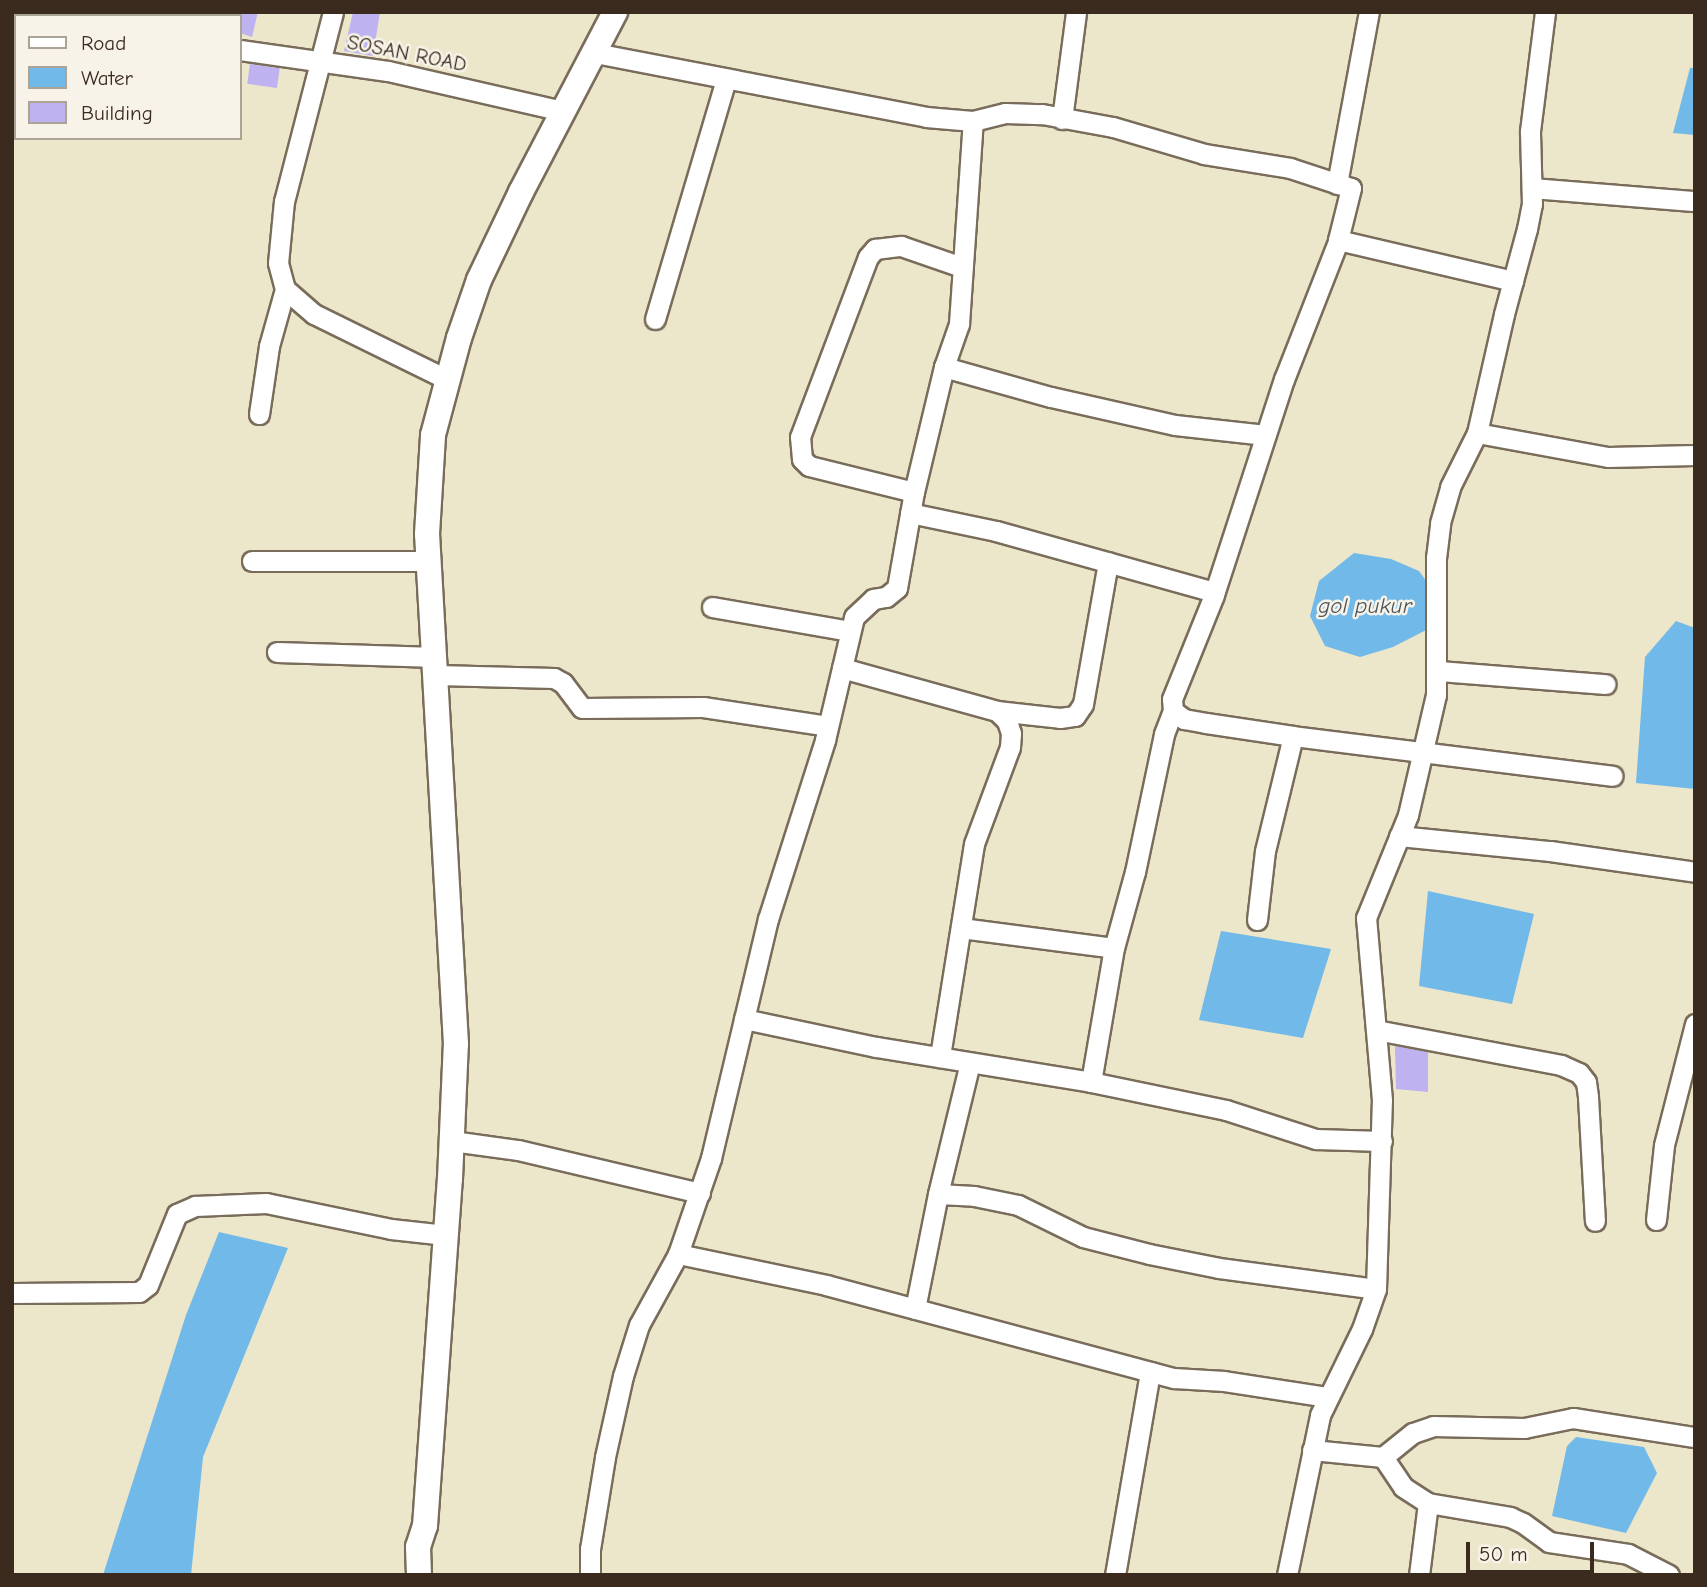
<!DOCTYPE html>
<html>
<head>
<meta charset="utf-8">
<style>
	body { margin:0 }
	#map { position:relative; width:1707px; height:1587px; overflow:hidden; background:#ece6ca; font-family:"Comic Neue",sans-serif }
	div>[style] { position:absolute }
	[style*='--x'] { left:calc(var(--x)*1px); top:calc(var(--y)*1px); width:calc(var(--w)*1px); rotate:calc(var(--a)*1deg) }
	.water>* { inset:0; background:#71b9e9 }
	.building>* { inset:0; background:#beb2f0; transform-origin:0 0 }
	.roads { filter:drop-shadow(2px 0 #796c5a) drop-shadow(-2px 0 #796c5a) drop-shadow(0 2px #796c5a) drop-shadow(0 -2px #796c5a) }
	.minor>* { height:19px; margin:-9.5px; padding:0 9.5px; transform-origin:9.5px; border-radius:9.5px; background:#fff }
	.major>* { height:24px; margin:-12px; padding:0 12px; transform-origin:12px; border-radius:12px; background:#fff }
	span { translate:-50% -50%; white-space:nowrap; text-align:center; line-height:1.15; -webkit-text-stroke:5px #f7f3e8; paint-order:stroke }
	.street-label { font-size:21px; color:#3b2a1e }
	.water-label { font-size:23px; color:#4b555b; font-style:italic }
	.frame { position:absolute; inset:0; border:14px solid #3b2a1e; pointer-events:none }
	.legend { position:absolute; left:14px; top:14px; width:228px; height:126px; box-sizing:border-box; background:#f7f3e8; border:2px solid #aca397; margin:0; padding:9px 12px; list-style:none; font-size:21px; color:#3b2a1e }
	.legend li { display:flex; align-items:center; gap:14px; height:35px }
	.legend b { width:35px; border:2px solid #aca397 }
	.scale { position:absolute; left:1466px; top:1542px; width:128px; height:32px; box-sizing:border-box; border:4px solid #3b2a1e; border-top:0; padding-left:9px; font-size:21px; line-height:24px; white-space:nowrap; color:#3b2a1e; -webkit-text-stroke:5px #f7f3e8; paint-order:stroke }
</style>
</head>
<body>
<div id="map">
	<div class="water">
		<div style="clip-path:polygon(1690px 68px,1695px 68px,1695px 135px,1673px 133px)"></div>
		<div style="clip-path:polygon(1354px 553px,1391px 559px,1419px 571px,1432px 589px,1434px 626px,1393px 647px,1360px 657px,1325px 646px,1310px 616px,1319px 581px)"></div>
		<div style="clip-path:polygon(1676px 621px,1695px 628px,1695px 789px,1636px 783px,1645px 657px)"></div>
		<div style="clip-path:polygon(1428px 891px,1534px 914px,1512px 1004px,1419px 986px)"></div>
		<div style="clip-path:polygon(1221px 931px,1331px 949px,1303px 1038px,1199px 1020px)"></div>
		<div style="clip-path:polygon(219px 1232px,288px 1248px,203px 1457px,191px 1575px,103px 1575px,186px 1315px)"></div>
		<div style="clip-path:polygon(1576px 1437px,1644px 1447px,1657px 1473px,1626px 1533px,1552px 1516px,1567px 1446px)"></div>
	</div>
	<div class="building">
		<div style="clip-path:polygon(240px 12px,258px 12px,252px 37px,240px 33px)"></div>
		<div style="clip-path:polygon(353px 12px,380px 12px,373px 56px,344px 51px)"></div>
		<div style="left:250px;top:64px;width:30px;height:20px;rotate:8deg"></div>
		<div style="clip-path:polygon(1395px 1046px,1428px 1052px,1428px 1092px,1396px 1089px)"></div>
	</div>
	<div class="roads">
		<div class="minor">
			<div style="--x:105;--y:12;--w:10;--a:24"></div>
			<div style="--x:333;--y:12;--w:195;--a:104.5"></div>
			<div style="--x:284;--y:201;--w:62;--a:95.5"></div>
			<div style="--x:278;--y:263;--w:27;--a:75"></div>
			<div style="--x:285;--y:289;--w:38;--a:41"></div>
			<div style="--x:314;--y:314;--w:149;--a:26.2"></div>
			<div style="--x:61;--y:16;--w:4;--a:-90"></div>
			<div style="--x:240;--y:50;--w:149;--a:8.1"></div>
			<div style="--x:388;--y:71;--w:179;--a:12.9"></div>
			<div style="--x:595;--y:53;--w:337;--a:10.9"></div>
			<div style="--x:926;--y:117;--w:47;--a:4.9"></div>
			<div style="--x:973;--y:121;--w:33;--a:-14"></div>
			<div style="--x:1005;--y:113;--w:37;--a:2"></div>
			<div style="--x:1042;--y:114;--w:72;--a:10.4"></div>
			<div style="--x:1113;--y:127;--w:95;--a:16.5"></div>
			<div style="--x:1204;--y:154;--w:87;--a:9.2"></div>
			<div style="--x:1290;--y:168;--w:64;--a:18.2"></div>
			<div style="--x:1351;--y:188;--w:54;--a:104"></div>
			<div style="--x:1338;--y:240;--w:180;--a:13.2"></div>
			<div style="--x:12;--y:72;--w:60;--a:-87.1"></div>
			<div style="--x:1062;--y:119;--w:108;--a:-82.5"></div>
			<div style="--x:1337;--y:184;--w:175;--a:-79.5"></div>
			<div style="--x:1532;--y:188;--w:164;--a:4.6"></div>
			<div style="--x:1339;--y:239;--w:150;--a:111.4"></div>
			<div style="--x:1284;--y:379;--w:227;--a:108"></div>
			<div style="--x:1214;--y:595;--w:112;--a:112"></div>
			<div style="--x:1172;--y:699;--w:12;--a:85"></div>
			<div style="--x:1173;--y:711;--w:14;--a:36"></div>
			<div style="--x:1184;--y:719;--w:22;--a:10"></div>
			<div style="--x:1206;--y:723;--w:88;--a:8.5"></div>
			<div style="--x:1293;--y:736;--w:322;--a:7.1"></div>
			<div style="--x:655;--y:319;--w:249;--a:-73.5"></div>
			<div style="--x:944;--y:367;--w:111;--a:15.7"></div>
			<div style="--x:1051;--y:397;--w:127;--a:12.7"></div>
			<div style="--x:1175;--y:425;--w:91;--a:6.3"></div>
			<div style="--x:259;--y:414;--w:69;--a:-81.6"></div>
			<div style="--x:269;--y:346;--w:59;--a:-74.3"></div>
			<div style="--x:1477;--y:433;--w:133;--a:10.4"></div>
			<div style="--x:1608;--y:457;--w:87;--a:-1.3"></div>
			<div style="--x:914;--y:492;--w:108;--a:-166.1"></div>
			<div style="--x:809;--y:466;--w:10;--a:-135"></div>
			<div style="--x:802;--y:459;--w:22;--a:-95"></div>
			<div style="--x:800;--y:437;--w:192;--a:-69.3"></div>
			<div style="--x:868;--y:257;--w:11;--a:-49"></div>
			<div style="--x:875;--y:249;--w:26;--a:-7"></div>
			<div style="--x:901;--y:246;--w:65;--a:19"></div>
			<div style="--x:910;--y:513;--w:88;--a:11.8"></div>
			<div style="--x:996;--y:531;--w:227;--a:15.6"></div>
			<div style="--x:252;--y:561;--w:177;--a:0"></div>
			<div style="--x:712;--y:607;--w:140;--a:9.9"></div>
			<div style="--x:277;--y:652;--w:159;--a:1.8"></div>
			<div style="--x:842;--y:668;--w:161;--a:15.5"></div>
			<div style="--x:997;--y:711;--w:14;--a:45"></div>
			<div style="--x:1007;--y:721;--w:13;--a:72"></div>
			<div style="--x:1011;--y:733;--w:14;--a:94"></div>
			<div style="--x:1010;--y:747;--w:103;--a:110.4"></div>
			<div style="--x:974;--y:844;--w:216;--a:99.1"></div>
			<div style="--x:1439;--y:671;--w:167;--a:4.5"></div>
			<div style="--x:437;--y:675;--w:117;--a:1.5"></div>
			<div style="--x:554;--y:678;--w:10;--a:29"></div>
			<div style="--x:563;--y:683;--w:31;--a:53"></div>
			<div style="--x:582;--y:708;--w:121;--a:-0.5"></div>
			<div style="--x:703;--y:707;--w:126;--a:8.6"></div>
			<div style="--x:997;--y:711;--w:63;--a:6.3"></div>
			<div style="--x:1060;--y:718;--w:15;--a:-8"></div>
			<div style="--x:1075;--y:716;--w:14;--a:-56"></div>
			<div style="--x:1083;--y:704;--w:144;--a:-80"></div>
			<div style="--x:1399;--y:836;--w:152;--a:5.7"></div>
			<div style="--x:1550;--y:851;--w:147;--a:8.2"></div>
			<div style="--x:1257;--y:920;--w:69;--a:-83.4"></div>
			<div style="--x:1265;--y:851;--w:118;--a:-76.3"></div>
			<div style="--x:961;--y:928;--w:154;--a:7.4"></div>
			<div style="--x:1114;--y:948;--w:79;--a:-74.6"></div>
			<div style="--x:1135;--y:872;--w:141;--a:-78.1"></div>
			<div style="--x:1164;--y:734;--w:25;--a:-69"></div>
			<div style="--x:744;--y:1019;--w:135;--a:12"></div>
			<div style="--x:876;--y:1047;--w:218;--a:9.2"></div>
			<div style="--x:1091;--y:1082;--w:138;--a:11.7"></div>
			<div style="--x:1226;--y:1110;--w:95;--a:17.9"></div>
			<div style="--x:1316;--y:1139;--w:66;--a:1.7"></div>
			<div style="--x:1376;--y:1030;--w:188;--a:10.7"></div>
			<div style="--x:1561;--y:1065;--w:20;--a:24"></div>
			<div style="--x:1579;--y:1073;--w:11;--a:52"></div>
			<div style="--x:1586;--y:1082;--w:15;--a:82"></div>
			<div style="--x:1588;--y:1097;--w:124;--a:86.8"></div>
			<div style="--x:1091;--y:1082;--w:136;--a:-80.3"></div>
			<div style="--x:452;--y:1141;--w:67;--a:7.8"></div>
			<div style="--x:518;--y:1150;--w:187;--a:13.3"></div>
			<div style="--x:938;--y:1194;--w:36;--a:3"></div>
			<div style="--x:974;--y:1196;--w:45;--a:11.6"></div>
			<div style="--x:1018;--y:1205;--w:72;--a:26.2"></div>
			<div style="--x:1083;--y:1237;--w:68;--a:14.4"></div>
			<div style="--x:1149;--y:1254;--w:71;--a:11.3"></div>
			<div style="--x:1219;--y:1268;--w:158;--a:7.6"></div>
			<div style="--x:1656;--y:1220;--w:75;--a:-83.9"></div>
			<div style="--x:1664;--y:1145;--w:125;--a:-75.6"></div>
			<div style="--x:678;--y:1254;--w:151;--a:11.8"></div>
			<div style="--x:826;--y:1285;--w:360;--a:15"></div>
			<div style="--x:1174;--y:1378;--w:50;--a:3.4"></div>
			<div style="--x:1224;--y:1381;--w:104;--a:8.8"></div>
			<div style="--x:12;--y:1293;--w:127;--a:-0.5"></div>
			<div style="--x:139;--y:1292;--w:11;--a:-38"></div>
			<div style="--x:148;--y:1285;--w:77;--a:-67.8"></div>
			<div style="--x:177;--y:1214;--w:20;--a:-24"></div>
			<div style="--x:195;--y:1206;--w:71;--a:-2.4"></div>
			<div style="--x:266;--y:1203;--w:128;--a:11.7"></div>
			<div style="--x:391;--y:1229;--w:55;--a:6.2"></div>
			<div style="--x:915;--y:1309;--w:117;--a:-78.7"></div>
			<div style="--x:938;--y:1194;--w:135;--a:-76.3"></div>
			<div style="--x:1312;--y:1450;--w:71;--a:5.6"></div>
			<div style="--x:1383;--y:1457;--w:36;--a:56"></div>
			<div style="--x:1403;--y:1487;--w:30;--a:33"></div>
			<div style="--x:1428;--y:1503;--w:73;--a:97.1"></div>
			<div style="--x:1383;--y:1457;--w:38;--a:-39"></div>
			<div style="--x:1413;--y:1433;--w:21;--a:-19"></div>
			<div style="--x:1433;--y:1426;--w:91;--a:1.3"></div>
			<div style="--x:1524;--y:1428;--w:50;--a:-11.5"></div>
			<div style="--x:1573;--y:1418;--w:123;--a:8.9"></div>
			<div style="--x:1428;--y:1503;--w:83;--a:9.7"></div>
			<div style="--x:1510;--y:1517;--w:14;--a:25"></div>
			<div style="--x:1523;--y:1523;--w:32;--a:36"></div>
			<div style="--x:1549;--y:1542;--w:80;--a:8.6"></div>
			<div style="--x:1628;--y:1554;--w:46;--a:27.1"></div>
			<div style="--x:590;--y:1575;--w:26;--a:-90"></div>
			<div style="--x:590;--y:1549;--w:93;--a:-80.7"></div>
			<div style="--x:605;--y:1457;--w:83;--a:-77.5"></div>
			<div style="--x:623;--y:1376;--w:53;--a:-72.6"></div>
			<div style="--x:639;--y:1325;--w:81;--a:-61.2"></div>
			<div style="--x:678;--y:1254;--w:102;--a:-71"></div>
			<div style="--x:711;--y:1158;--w:246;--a:-76.6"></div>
			<div style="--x:768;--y:919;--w:188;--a:-72.3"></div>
			<div style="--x:825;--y:740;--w:126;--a:-76.7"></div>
			<div style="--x:854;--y:617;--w:26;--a:-43"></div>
			<div style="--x:873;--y:599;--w:13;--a:-9"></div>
			<div style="--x:886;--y:597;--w:14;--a:-39"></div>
			<div style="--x:897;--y:588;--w:97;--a:-80"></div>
			<div style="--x:914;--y:492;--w:129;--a:-76.5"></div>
			<div style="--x:944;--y:367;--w:46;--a:-70.8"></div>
			<div style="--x:959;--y:324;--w:203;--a:-86.1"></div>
			<div style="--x:1115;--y:1575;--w:206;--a:-80.2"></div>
			<div style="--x:1287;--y:1575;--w:163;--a:-78.3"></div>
			<div style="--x:1320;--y:1415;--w:96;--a:-64"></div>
			<div style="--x:1362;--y:1329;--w:42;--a:-70.7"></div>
			<div style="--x:1376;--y:1289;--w:189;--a:-88.2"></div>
			<div style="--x:1382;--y:1100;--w:183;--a:-95"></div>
			<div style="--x:1366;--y:918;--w:111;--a:-67.8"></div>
			<div style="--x:1408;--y:815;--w:123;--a:-76.9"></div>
			<div style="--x:1436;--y:695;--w:137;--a:-90"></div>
			<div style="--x:1436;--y:558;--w:35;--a:-83"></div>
			<div style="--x:1440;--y:523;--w:37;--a:-74"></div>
			<div style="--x:1450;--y:487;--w:60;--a:-63.4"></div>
			<div style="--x:1477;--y:433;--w:122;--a:-77.2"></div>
			<div style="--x:1504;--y:314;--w:88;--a:-74.9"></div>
			<div style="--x:1527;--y:229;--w:25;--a:-79"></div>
			<div style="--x:1532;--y:204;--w:73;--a:-91.6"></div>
			<div style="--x:1530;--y:131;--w:120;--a:-82.8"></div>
		</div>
		<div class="major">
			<div style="--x:419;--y:1575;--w:28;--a:-92"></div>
			<div style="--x:418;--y:1547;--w:22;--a:-72"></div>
			<div style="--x:425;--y:1526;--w:348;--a:-85.9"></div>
			<div style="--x:450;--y:1179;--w:135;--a:-87.5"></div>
			<div style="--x:456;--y:1044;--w:511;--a:-93.25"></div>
			<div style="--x:427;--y:534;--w:99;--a:-86.5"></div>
			<div style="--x:433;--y:435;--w:100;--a:-75"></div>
			<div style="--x:459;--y:338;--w:61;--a:-71"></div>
			<div style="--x:479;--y:280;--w:98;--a:-64.5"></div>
			<div style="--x:521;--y:192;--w:203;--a:-62.4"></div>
		</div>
	</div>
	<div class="street-label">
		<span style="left:407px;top:53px;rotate:11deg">SOSAN ROAD</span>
	</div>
	<div class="water-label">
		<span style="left:1365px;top:606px">gol pukur</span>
	</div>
	<div class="frame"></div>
	<ul class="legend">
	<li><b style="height:9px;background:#fff"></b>Road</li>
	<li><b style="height:19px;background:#71b9e9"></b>Water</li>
	<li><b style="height:19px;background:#beb2f0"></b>Building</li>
	</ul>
	<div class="scale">50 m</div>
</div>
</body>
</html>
